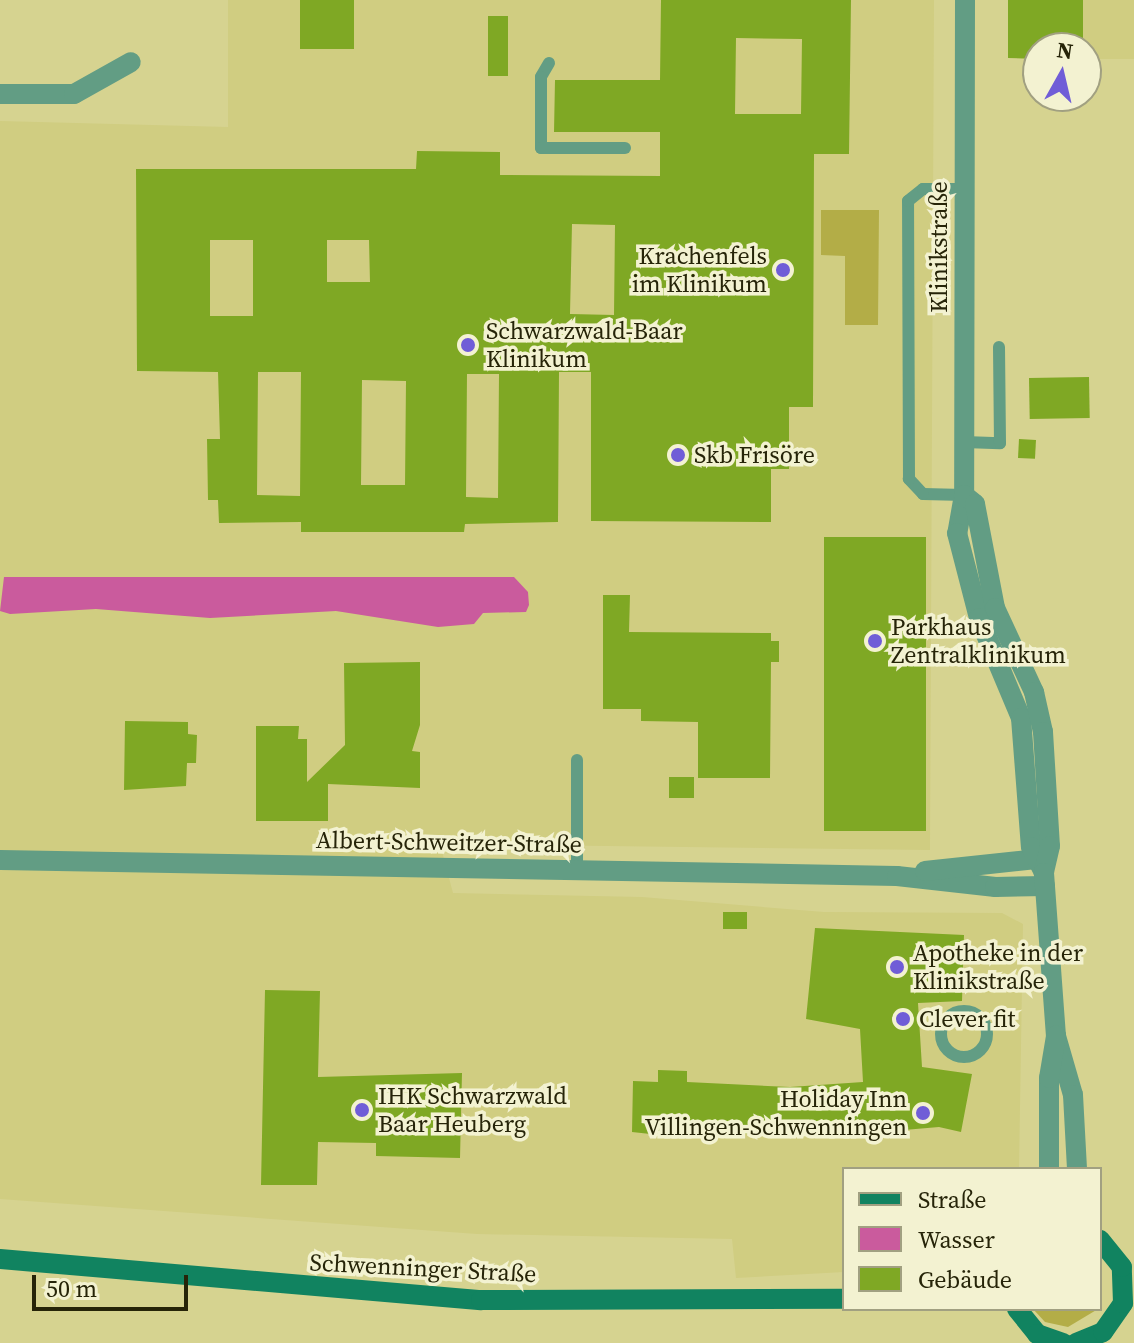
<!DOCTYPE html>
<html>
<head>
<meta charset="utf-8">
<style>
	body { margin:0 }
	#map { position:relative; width:1134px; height:1343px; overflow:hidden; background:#d6d390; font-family:"Source Serif 4",serif }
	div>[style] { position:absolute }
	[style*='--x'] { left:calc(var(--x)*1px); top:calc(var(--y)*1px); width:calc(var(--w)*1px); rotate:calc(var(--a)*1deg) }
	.built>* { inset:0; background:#d0cd81; transform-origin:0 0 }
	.green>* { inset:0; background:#b3ad47 }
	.water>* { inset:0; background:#ca5b9d }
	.building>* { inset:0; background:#7fa824; transform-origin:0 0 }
	.service>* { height:12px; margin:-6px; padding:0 6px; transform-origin:6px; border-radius:6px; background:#629d84 }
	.service>.ring { margin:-6px; padding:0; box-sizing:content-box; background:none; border:12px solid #629d84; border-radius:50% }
	.minor>* { height:20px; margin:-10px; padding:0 10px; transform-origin:10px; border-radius:10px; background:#629d84 }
	.tertiary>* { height:20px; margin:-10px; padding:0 10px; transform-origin:10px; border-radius:10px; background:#629d84 }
	.secondary>* { height:20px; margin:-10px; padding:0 10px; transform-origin:10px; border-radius:10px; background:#118360 }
	.dots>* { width:22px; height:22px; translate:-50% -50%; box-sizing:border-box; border:4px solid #f3f2d1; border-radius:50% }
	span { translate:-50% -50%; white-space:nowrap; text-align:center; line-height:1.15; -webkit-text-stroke:7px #f3f2d1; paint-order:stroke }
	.street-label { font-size:24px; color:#262408 }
	.poi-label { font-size:24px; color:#262408 }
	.right { translate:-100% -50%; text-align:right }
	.left { translate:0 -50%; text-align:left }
	.legend { position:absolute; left:842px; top:1167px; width:260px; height:144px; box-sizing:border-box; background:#f3f2d1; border:2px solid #a1a081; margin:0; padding:10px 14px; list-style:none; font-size:24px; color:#262408 }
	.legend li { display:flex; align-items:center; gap:16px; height:40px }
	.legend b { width:40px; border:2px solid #a1a081 }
	.north { position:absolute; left:1022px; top:32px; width:80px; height:80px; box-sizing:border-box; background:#f3f2d1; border:2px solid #a1a081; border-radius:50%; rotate:8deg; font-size:22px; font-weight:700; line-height:32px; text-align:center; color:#262408 }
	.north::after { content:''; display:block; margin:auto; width:28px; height:36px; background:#705dd7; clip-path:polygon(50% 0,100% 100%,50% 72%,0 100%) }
	.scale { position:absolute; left:32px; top:1275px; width:156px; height:36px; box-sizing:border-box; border:4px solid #262408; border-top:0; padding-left:10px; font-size:24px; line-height:28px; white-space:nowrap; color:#262408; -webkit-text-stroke:6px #f3f2d1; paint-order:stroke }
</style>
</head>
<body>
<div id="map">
	<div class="built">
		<div style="clip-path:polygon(228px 0,934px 0,930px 850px,440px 844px,453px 893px,642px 897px,824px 912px,1002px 913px,1023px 924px,1019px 1169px,844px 1169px,844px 1272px,736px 1278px,732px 1239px,477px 1234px,0 1199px,0 121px,228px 127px)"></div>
		<div style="left:1083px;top:0;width:51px;height:59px"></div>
	</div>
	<div class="green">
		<div style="clip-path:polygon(821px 210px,879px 210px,878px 325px,845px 325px,845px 256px,821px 255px)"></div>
		<div style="clip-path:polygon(1033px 1309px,1098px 1309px,1068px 1327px,1045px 1322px)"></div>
	</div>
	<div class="water">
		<div style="clip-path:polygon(4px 577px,514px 577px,528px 592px,529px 605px,526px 612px,483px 613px,474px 624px,438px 627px,336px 611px,210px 618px,96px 609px,10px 614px,0 611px)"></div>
	</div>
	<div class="building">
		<div style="left:300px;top:0;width:54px;height:49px"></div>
		<div style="clip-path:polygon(evenodd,661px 0,851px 0,849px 154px,814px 154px,813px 407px,789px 407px,789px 469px,771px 469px,771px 522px,591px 521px,591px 372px,559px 372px,558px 522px,465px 524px,464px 532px,301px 532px,301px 522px,219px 523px,218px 500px,208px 500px,207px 439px,220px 439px,218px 372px,137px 371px,136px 169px,416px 169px,417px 151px,500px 152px,500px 175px,660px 176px,660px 132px,554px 132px,555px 80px,660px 80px,661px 0,736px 38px,802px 39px,801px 114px,735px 114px,736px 38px,661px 0,572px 224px,615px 225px,614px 315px,570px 314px,572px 224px,661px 0,210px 240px,253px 240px,253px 316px,210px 316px,210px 240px,661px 0,327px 240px,369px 240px,370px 282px,327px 282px,327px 240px,661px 0,258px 372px,301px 372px,300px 496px,257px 495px,258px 372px,661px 0,467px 374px,499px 374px,498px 498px,466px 497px,467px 374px,661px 0,362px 380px,406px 381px,405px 485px,361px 485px,362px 380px)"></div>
		<div style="clip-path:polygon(1008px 0,1083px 0,1083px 48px,1038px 48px,1038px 59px,1008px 58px)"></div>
		<div style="left:488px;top:16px;width:20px;height:60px"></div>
		<div style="left:1089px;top:377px;width:41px;height:60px;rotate:89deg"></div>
		<div style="left:1019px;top:439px;width:17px;height:19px;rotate:3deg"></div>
		<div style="left:824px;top:537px;width:102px;height:294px"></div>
		<div style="clip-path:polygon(603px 595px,630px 595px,629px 632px,771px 633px,771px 641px,779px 641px,779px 662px,771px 662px,770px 778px,698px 778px,698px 722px,641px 721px,641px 709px,603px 709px)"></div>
		<div style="clip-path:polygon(420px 662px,420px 725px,412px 751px,420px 752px,420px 788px,328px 784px,328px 821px,256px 821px,256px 726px,299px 726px,298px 739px,307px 739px,307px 782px,345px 745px,344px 663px)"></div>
		<div style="clip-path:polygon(125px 721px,188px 722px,188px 734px,197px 735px,196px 763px,187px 763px,186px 786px,124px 790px)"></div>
		<div style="left:669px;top:777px;width:25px;height:21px"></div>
		<div style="left:723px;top:912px;width:24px;height:17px"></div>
		<div style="clip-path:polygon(815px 928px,964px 935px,962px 1001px,918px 1003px,922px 1067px,972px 1074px,961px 1132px,939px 1127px,834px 1136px,833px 1123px,790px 1127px,790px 1134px,687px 1133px,687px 1138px,632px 1132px,633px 1081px,658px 1082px,658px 1070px,687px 1071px,687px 1082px,790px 1087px,863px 1082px,860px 1029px,806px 1019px)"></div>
		<div style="clip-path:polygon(265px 990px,320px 991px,318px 1077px,462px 1073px,460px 1158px,376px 1156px,376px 1143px,318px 1142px,317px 1185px,261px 1185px)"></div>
	</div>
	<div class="service">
		<div style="--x:549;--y:63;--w:16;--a:120"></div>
		<div style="--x:541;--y:77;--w:71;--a:90"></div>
		<div style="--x:541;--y:148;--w:84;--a:0"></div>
		<div style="--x:964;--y:442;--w:36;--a:2"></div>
		<div style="--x:1000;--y:443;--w:96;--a:-90.6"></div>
		<div style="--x:964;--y:495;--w:41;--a:-178.6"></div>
		<div style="--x:923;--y:494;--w:21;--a:-133"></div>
		<div style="--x:909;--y:479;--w:278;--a:-90.2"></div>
		<div style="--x:908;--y:201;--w:19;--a:-39"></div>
		<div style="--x:923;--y:189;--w:42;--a:0"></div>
		<div style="--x:577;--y:870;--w:110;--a:-90"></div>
		<div class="ring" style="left:941px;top:1011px;width:34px;height:34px"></div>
	</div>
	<div class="minor">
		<div style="--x:0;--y:94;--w:74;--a:0"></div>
		<div style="--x:74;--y:94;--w:65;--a:-29.3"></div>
		<div style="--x:0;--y:860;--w:897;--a:1.02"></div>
		<div style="--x:897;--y:876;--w:99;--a:6.4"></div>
		<div style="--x:995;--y:887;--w:50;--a:-1.1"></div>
		<div style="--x:925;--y:871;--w:114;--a:-6.1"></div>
	</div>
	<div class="tertiary">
		<div style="--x:965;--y:0;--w:495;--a:90.1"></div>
		<div style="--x:964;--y:495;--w:39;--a:100"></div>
		<div style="--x:957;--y:533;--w:88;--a:75.5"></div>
		<div style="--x:979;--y:618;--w:108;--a:67.2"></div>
		<div style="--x:1021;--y:718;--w:129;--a:85.6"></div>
		<div style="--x:1031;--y:847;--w:29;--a:63"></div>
		<div style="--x:964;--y:495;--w:14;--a:39"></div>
		<div style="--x:975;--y:504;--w:106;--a:79.1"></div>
		<div style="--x:995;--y:608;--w:93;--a:65.1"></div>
		<div style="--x:1034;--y:692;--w:41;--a:77.3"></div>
		<div style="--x:1043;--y:732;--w:114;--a:86.5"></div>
		<div style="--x:1050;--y:846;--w:28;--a:103"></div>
		<div style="--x:1044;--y:873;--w:163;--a:85.8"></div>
		<div style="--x:1056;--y:1036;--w:61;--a:73.9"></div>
		<div style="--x:1073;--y:1095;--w:74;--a:86.9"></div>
		<div style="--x:1049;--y:1169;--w:91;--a:-90"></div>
		<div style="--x:1049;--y:1078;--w:43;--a:-80.5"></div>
	</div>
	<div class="secondary">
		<div style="--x:0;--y:1259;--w:483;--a:4.9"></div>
		<div style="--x:481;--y:1300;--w:363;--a:-0.2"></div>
		<div style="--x:1017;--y:1309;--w:32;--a:51"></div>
		<div style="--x:1037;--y:1334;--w:28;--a:19"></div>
		<div style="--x:1076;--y:1343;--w:29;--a:-22"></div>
		<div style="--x:1103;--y:1332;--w:35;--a:-55"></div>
		<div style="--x:1123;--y:1303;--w:36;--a:-92"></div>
		<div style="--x:1122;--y:1267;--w:35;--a:-129"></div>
	</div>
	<div class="dots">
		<div style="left:783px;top:270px;background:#705dd7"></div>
		<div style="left:468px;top:345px;background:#705dd7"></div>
		<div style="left:678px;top:455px;background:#705dd7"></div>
		<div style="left:875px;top:641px;background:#705dd7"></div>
		<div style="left:897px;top:967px;background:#705dd7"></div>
		<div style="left:903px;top:1019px;background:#705dd7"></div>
		<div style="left:362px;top:1110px;background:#705dd7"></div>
		<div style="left:923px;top:1113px;background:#705dd7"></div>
	</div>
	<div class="street-label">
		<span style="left:939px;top:247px;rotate:-90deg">Klinikstraße</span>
		<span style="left:449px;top:842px;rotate:1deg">Albert-Schweitzer-Straße</span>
		<span style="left:423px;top:1268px;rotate:3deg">Schwenninger Straße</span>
	</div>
	<div class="poi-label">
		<span class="right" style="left:767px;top:270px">Krachenfels<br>im Klinikum</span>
		<span class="left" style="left:486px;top:345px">Schwarzwald-Baar<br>Klinikum</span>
		<span class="left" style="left:694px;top:455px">Skb Frisöre</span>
		<span class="left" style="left:891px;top:641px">Parkhaus<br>Zentralklinikum</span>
		<span class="left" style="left:913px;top:967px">Apotheke in der<br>Klinikstraße</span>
		<span class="left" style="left:919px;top:1019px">Clever fit</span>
		<span class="left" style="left:378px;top:1110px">IHK Schwarzwald<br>Baar Heuberg</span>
		<span class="right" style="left:907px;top:1113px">Holiday Inn<br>Villingen-Schwenningen</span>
	</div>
	<ul class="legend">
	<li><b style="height:10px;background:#118360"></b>Straße</li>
	<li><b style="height:22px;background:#ca5b9d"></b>Wasser</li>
	<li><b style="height:22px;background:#7fa824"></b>Gebäude</li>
	</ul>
	<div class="north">N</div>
	<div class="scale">50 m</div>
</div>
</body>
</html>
